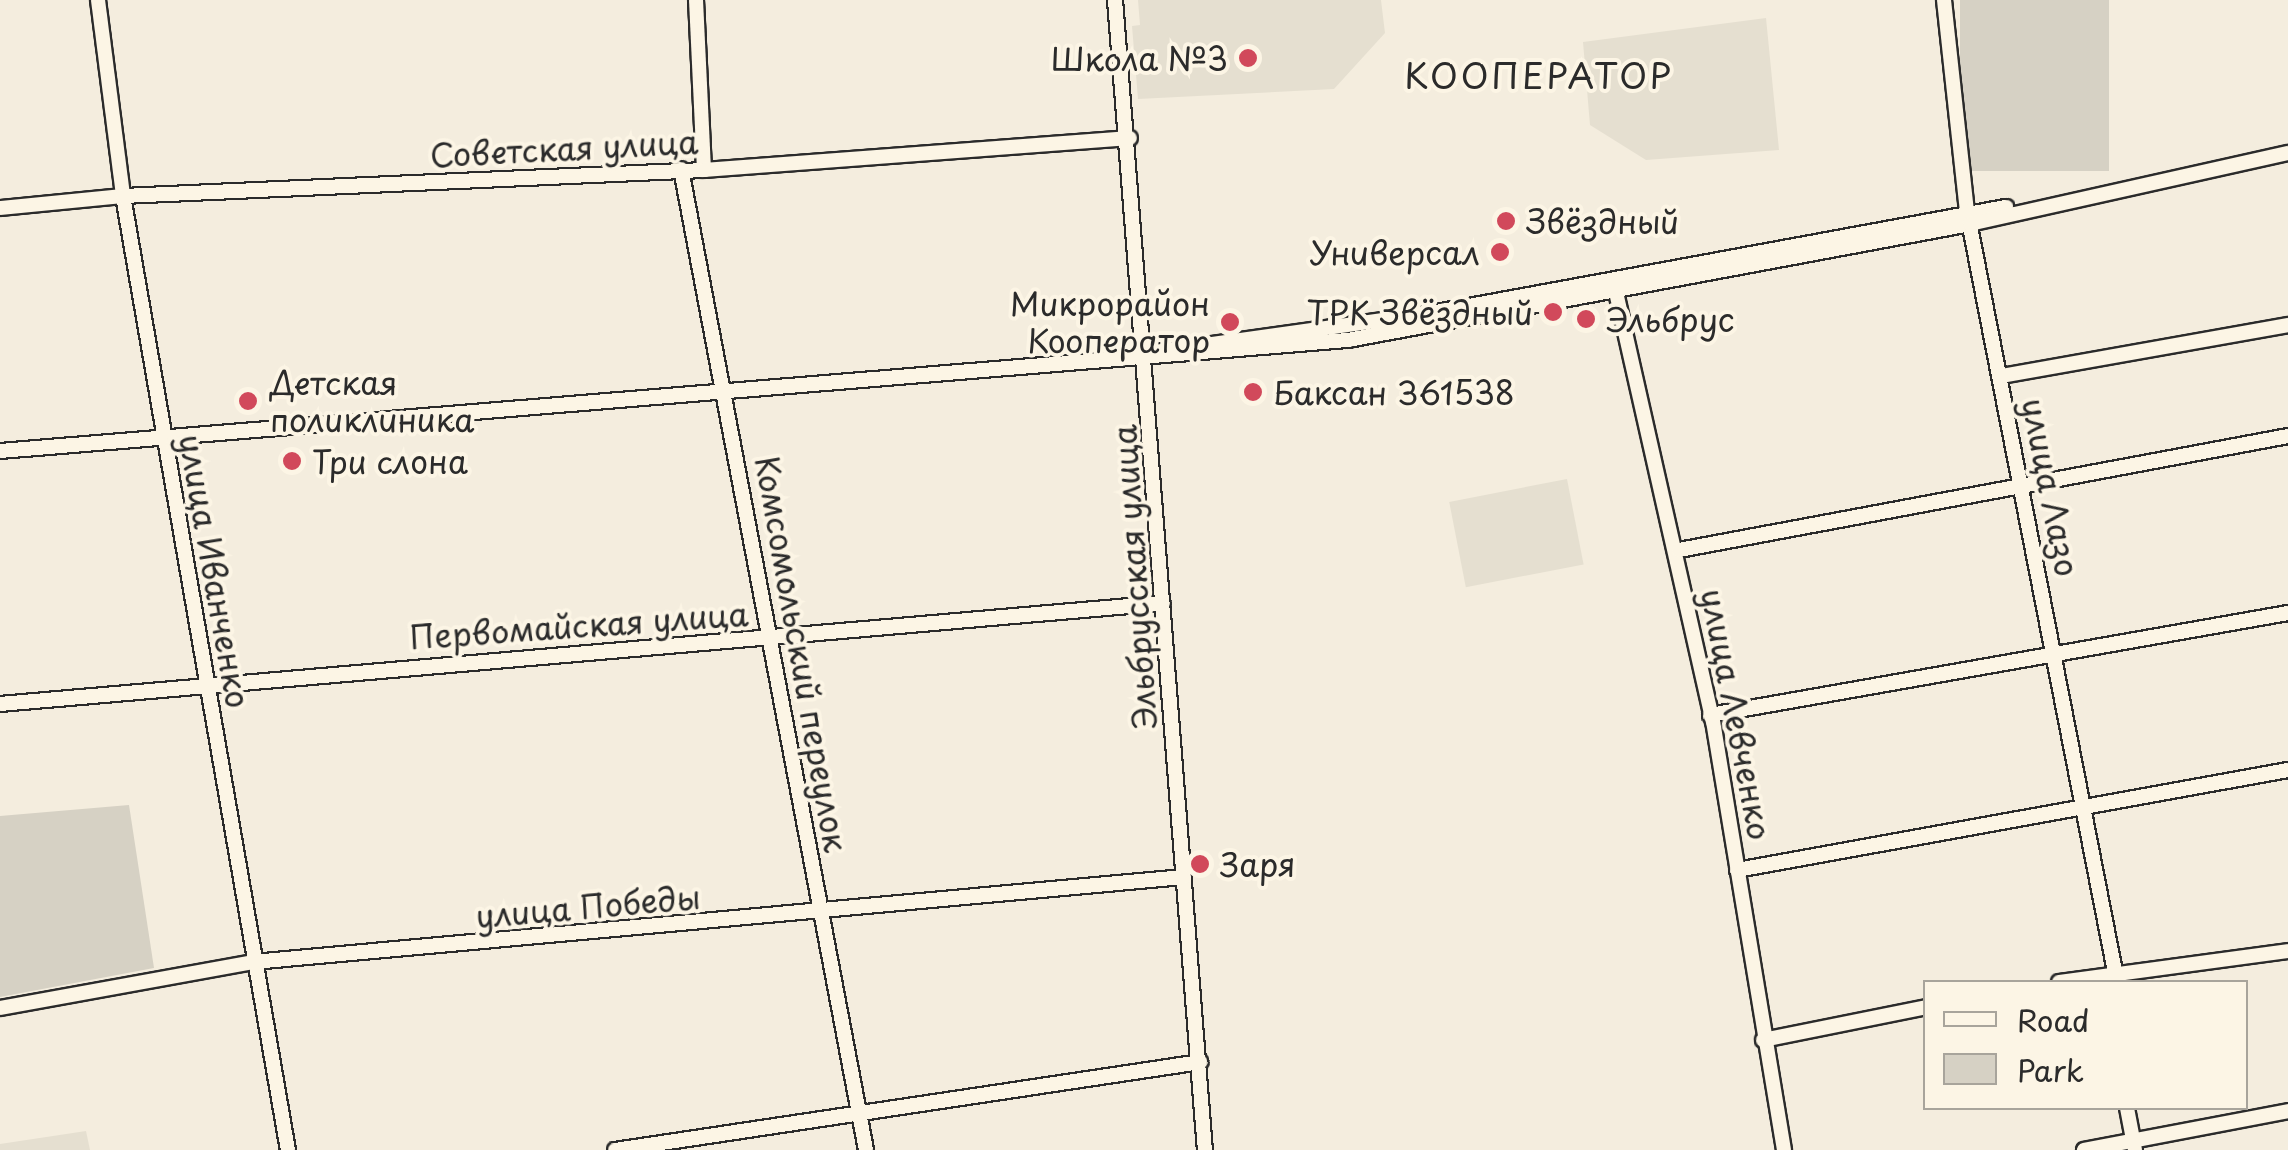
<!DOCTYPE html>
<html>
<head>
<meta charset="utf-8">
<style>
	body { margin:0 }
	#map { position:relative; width:2288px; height:1150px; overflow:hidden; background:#f4edde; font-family:"Playpen Sans",sans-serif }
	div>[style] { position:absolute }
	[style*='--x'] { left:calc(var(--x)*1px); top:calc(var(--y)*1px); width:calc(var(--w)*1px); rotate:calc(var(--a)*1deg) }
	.built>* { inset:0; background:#e5dfd0; transform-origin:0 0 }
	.green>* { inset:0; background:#d6d1c4; transform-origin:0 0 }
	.roads { filter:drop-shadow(2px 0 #2b2b2b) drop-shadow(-2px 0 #2b2b2b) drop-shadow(0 2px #2b2b2b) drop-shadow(0 -2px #2b2b2b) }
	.minor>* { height:14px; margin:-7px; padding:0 7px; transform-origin:7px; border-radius:7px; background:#fcf5e5 }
	.dots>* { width:28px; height:28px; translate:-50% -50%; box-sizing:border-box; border:5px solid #fcf5e5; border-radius:50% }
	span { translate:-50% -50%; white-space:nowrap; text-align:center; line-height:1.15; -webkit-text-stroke:8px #fcf5e5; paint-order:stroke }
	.poi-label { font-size:32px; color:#2b2b2b }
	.right { translate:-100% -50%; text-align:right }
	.left { translate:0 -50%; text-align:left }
	.street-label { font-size:32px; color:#2b2b2b }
	.neighbourhood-label { font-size:35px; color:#2b2b2b; letter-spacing:2.5px }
	.legend { position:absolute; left:1923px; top:980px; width:325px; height:130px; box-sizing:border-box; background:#fcf5e5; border:2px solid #a8a49b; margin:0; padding:12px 18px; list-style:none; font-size:30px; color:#2b2b2b }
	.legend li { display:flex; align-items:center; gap:20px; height:50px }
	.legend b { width:50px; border:2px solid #a8a49b }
</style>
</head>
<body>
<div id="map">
	<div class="built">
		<div style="clip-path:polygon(1138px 0,1381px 0,1385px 33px,1334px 89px,1138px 99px,1132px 26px,1140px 25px)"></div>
		<div style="clip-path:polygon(1766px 18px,1779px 150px,1646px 160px,1590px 125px,1583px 42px)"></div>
		<div style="left:1567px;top:479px;width:87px;height:120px;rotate:79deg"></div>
		<div style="clip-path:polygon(86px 1131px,90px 1150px,0 1150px,0 1144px)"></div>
	</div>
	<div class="green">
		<div style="left:1960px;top:0;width:149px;height:171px"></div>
		<div style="clip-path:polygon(129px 805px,154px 968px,0 997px,0 816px)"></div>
	</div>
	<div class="roads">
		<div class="minor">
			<div style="--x:98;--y:0;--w:198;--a:82.7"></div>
			<div style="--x:123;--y:196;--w:968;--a:80.19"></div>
			<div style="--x:696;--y:0;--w:170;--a:87.3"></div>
			<div style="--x:1115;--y:0;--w:1154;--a:85.53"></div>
			<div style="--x:1944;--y:0;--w:212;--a:83.8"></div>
			<div style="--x:1967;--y:211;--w:785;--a:78.99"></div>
			<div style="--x:681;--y:169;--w:998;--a:79.32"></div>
			<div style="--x:0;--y:208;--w:124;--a:-5.6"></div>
			<div style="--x:123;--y:196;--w:582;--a:-2.56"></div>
			<div style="--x:704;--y:170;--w:427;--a:-4.3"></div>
			<div style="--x:1616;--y:292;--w:440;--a:77.3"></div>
			<div style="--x:1713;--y:721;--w:435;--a:80.6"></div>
			<div style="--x:1155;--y:352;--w:279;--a:-8"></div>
			<div style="--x:1431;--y:313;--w:585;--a:-10.45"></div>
			<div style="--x:2002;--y:376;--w:291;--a:-10.1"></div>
			<div style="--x:0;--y:451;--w:1353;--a:-4.71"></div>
			<div style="--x:1348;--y:340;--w:633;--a:-10.56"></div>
			<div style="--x:1970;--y:224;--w:326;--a:-12.6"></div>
			<div style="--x:1679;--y:550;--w:620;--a:-10.6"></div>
			<div style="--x:0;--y:704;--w:1167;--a:-4.96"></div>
			<div style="--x:1710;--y:715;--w:587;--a:-10.01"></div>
			<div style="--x:1737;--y:870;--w:560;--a:-10.29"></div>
			<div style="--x:2059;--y:982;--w:231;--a:-7.7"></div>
			<div style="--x:0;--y:1008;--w:257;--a:-10.3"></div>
			<div style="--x:253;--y:962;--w:935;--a:-5.22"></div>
			<div style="--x:1763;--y:1040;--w:166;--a:-11.4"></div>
			<div style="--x:2127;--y:1108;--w:43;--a:79.2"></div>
			<div style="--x:615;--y:1150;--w:592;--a:-8.55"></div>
			<div style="--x:2084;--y:1150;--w:208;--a:-10.8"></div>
		</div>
	</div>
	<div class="dots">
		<div style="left:1248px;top:58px;background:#d1495b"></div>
		<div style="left:1506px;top:221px;background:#d1495b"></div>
		<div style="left:1500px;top:252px;background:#d1495b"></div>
		<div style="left:1553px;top:312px;background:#d1495b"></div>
		<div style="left:1586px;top:319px;background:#d1495b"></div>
		<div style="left:1230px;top:322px;background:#d1495b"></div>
		<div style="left:1253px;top:392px;background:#d1495b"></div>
		<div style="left:248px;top:401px;background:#d1495b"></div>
		<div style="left:292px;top:461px;background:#d1495b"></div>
		<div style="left:1200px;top:864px;background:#d1495b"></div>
	</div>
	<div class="poi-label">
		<span class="right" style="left:1228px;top:58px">Школа №3</span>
		<span class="left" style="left:1526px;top:221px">Звёздный</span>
		<span class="right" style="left:1480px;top:252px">Универсал</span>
		<span class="right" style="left:1210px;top:322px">Микрорайон<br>Кооператор</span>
		<span class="right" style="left:1533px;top:312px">ТРК Звёздный</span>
		<span class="left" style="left:1606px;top:319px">Эльбрус</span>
		<span class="left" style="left:270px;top:401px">Детская<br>поликлиника</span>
		<span class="left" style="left:1273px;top:392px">Баксан 361538</span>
		<span class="left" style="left:312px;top:461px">Три слона</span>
		<span class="left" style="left:1220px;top:864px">Заря</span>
	</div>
	<div class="street-label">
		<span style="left:564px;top:148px;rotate:-3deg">Советская улица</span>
		<span style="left:2051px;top:487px;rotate:79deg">улица Лазо</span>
		<span style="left:215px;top:571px;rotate:80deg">улица Иванченко</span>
		<span style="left:1134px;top:577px;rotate:-94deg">Эльбрусская улица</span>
		<span style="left:579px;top:625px;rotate:-4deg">Первомайская улица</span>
		<span style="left:802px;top:654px;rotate:80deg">Комсомольский переулок</span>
		<span style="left:1737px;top:714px;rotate:79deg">улица Левченко</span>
		<span style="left:588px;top:906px;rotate:-5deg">улица Победы</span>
	</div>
	<div class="neighbourhood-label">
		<span style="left:1539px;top:75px">КООПЕРАТОР</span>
	</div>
	<ul class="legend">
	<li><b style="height:12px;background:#fcf5e5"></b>Road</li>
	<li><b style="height:28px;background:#d6d1c4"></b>Park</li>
	</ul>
</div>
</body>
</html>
